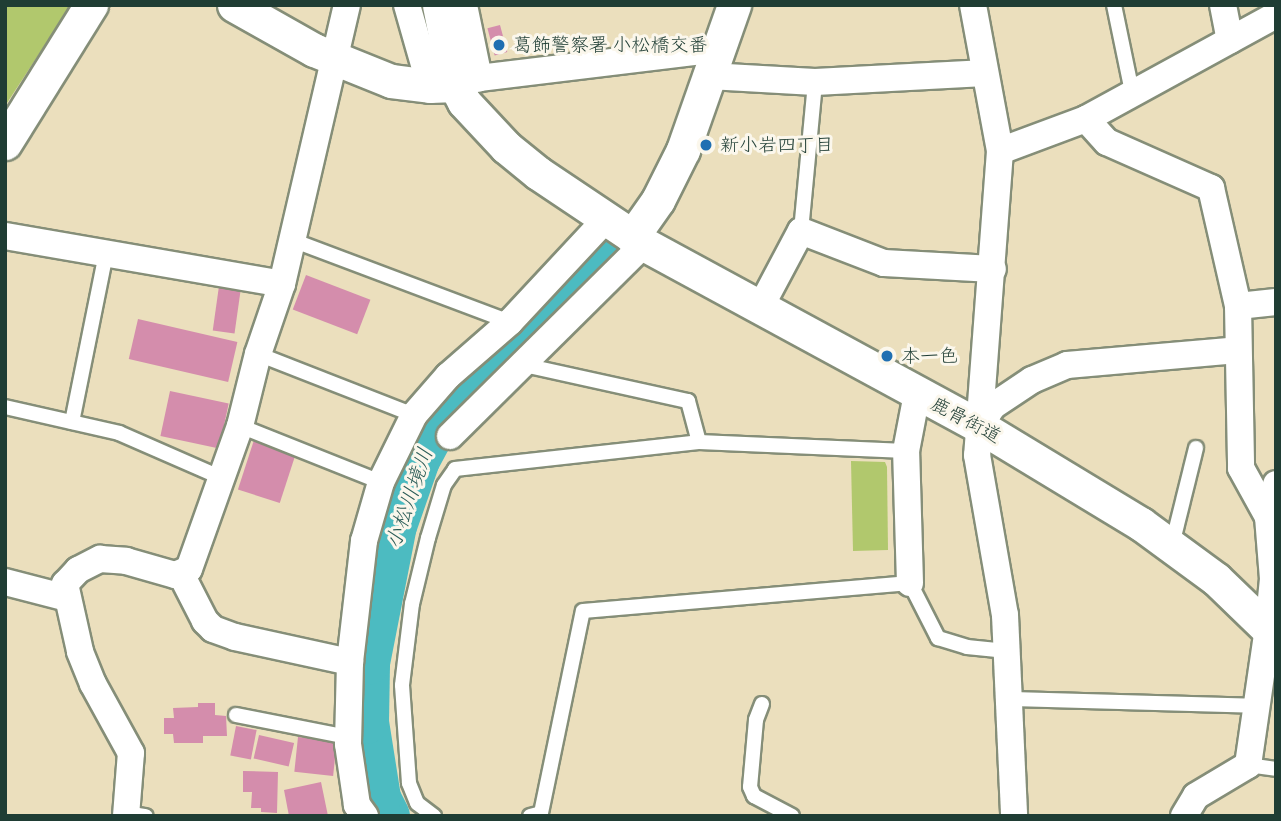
<!DOCTYPE html>
<html>
<head>
<meta charset="utf-8">
<style>
	body { margin:0 }
	#map { position:relative; width:1281px; height:821px; overflow:hidden; background:#ebdfbd; font-family:Delius,"Klee One",sans-serif }
	div>[style] { position:absolute }
	[style*='--x'] { left:calc(var(--x)*1px); top:calc(var(--y)*1px); width:calc(var(--w)*1px); rotate:calc(var(--a)*1deg) }
	.green>* { inset:0; background:#b1c86d }
	.river>* { height:44px; margin:-22px; padding:0 22px; transform-origin:22px; border-radius:22px; background:#4cbbc1 }
	.building>* { inset:0; background:#d48dac; transform-origin:0 0 }
	.roads { filter:drop-shadow(2px 0 #858e78) drop-shadow(-2px 0 #858e78) drop-shadow(0 2px #858e78) drop-shadow(0 -2px #858e78) }
	.service>* { height:14px; margin:-7px; padding:0 7px; transform-origin:7px; border-radius:7px; background:#fff }
	.minor>* { height:26px; margin:-13px; padding:0 13px; transform-origin:13px; border-radius:13px; background:#fff }
	.tertiary>* { height:33px; margin:-16.5px; padding:0 16.5px; transform-origin:16.5px; border-radius:16.5px; background:#fff }
	.dots>* { width:19px; height:19px; translate:-50% -50%; box-sizing:border-box; border:4px solid #fbf7ec; border-radius:50% }
	span { translate:-50% -50%; white-space:nowrap; text-align:center; line-height:1.15; -webkit-text-stroke:6px #fbf7ec; paint-order:stroke }
	.poi-label { font-size:19px; color:#1f3d34 }
	.left { translate:0 -50%; text-align:left }
	.street-label { font-size:19px; color:#1f3d34 }
	.water-label { font-size:21px; color:#2a5c57; font-style:italic }
	.frame { position:absolute; inset:0; border:7px solid #1f3d34; pointer-events:none }
</style>
</head>
<body>
<div id="map">
	<div class="green">
		<div style="clip-path:polygon(5px 5px,71px 5px,5px 106px)"></div>
		<div style="clip-path:polygon(851px 461px,885px 462px,887px 467px,888px 550px,853px 551px)"></div>
	</div>
	<div class="river">
		<div style="--x:388;--y:816;--w:20;--a:-117"></div>
		<div style="--x:379;--y:798;--w:77;--a:-99"></div>
		<div style="--x:367;--y:722;--w:59;--a:-89"></div>
		<div style="--x:368;--y:663;--w:140;--a:-78.9"></div>
		<div style="--x:395;--y:526;--w:70;--a:-70.8"></div>
		<div style="--x:418;--y:460;--w:47;--a:-61.8"></div>
		<div style="--x:440;--y:419;--w:37;--a:-47"></div>
		<div style="--x:465;--y:392;--w:204;--a:-44"></div>
	</div>
	<div class="building">
		<div style="left:500px;top:25px;width:28px;height:13px;rotate:75deg"></div>
		<div style="left:306px;top:275px;width:69px;height:37px;rotate:21deg"></div>
		<div style="left:219px;top:286px;width:22px;height:45px;rotate:8deg"></div>
		<div style="left:138px;top:319px;width:102px;height:41px;rotate:13deg"></div>
		<div style="left:170px;top:391px;width:60px;height:46px;rotate:12deg"></div>
		<div style="left:254px;top:440px;width:44px;height:52px;rotate:18deg"></div>
		<div style="clip-path:polygon(198px 703px,215px 703px,215px 715px,226px 716px,227px 736px,203px 736px,203px 743px,174px 743px,173px 734px,164px 734px,164px 718px,174px 718px,173px 708px,198px 707px)"></div>
		<div style="left:236px;top:726px;width:21px;height:30px;rotate:11deg"></div>
		<div style="left:259px;top:735px;width:36px;height:24px;rotate:13deg"></div>
		<div style="left:298px;top:737px;width:39px;height:35px;rotate:6deg"></div>
		<div style="clip-path:polygon(243px 771px,278px 772px,277px 813px,261px 812px,261px 808px,251px 808px,252px 792px,243px 792px)"></div>
		<div style="clip-path:polygon(321px 782px,328px 816px,289px 816px,284px 790px)"></div>
	</div>
	<div class="roads">
		<div class="service">
			<div style="--x:1114;--y:5;--w:89;--a:78.3"></div>
			<div style="--x:801;--y:231;--w:150;--a:-84.6"></div>
			<div style="--x:292;--y:240;--w:233;--a:20.6"></div>
			<div style="--x:258;--y:354;--w:168;--a:21.4"></div>
			<div style="--x:524;--y:365;--w:168;--a:12.4"></div>
			<div style="--x:688;--y:401;--w:42;--a:75"></div>
			<div style="--x:5;--y:407;--w:117;--a:12.8"></div>
			<div style="--x:119;--y:433;--w:112;--a:23.6"></div>
			<div style="--x:72;--y:422;--w:172;--a:-78.6"></div>
			<div style="--x:240;--y:426;--w:152;--a:21.7"></div>
			<div style="--x:1172;--y:545;--w:100;--a:-76.1"></div>
			<div style="--x:1010;--y:699;--w:246;--a:1.6"></div>
			<div style="--x:762;--y:704;--w:17;--a:111"></div>
			<div style="--x:756;--y:720;--w:67;--a:95.1"></div>
			<div style="--x:750;--y:787;--w:10;--a:66"></div>
			<div style="--x:754;--y:796;--w:43;--a:27.8"></div>
			<div style="--x:236;--y:715;--w:114;--a:11.1"></div>
			<div style="--x:1248;--y:765;--w:28;--a:8"></div>
			<div style="--x:126;--y:813;--w:20;--a:9"></div>
			<div style="--x:434;--y:816;--w:21;--a:-143"></div>
			<div style="--x:417;--y:803;--w:22;--a:-112"></div>
			<div style="--x:409;--y:783;--w:98;--a:-94.1"></div>
			<div style="--x:402;--y:685;--w:82;--a:-83"></div>
			<div style="--x:412;--y:604;--w:68;--a:-76.4"></div>
			<div style="--x:428;--y:538;--w:55;--a:-73.2"></div>
			<div style="--x:444;--y:485;--w:19;--a:-55"></div>
			<div style="--x:455;--y:469;--w:245;--a:-6.3"></div>
			<div style="--x:699;--y:442;--w:207;--a:2.5"></div>
			<div style="--x:530;--y:816;--w:11;--a:-15"></div>
			<div style="--x:541;--y:813;--w:206;--a:-78.3"></div>
			<div style="--x:583;--y:611;--w:328;--a:-4.9"></div>
			<div style="--x:910;--y:583;--w:62;--a:63"></div>
			<div style="--x:938;--y:638;--w:30;--a:17"></div>
			<div style="--x:967;--y:647;--w:40;--a:5.7"></div>
		</div>
		<div class="minor">
			<div style="--x:407;--y:5;--w:84;--a:74.1"></div>
			<div style="--x:464;--y:5;--w:75;--a:78.4"></div>
			<div style="--x:973;--y:5;--w:148;--a:79.5"></div>
			<div style="--x:1000;--y:151;--w:305;--a:94.3"></div>
			<div style="--x:977;--y:455;--w:162;--a:80.1"></div>
			<div style="--x:1005;--y:615;--w:201;--a:87.4"></div>
			<div style="--x:1223;--y:5;--w:36;--a:79"></div>
			<div style="--x:709;--y:76;--w:106;--a:3.2"></div>
			<div style="--x:815;--y:82;--w:169;--a:-3"></div>
			<div style="--x:455;--y:85;--w:25;--a:-16"></div>
			<div style="--x:479;--y:78;--w:241;--a:-6.9"></div>
			<div style="--x:1086;--y:119;--w:31;--a:48"></div>
			<div style="--x:1107;--y:142;--w:114;--a:23.9"></div>
			<div style="--x:1211;--y:188;--w:121;--a:77.1"></div>
			<div style="--x:1238;--y:306;--w:162;--a:88.9"></div>
			<div style="--x:1241;--y:468;--w:56;--a:61.1"></div>
			<div style="--x:1000;--y:151;--w:92;--a:-20.4"></div>
			<div style="--x:1086;--y:119;--w:217;--a:-28.7"></div>
			<div style="--x:5;--y:236;--w:281;--a:9.8"></div>
			<div style="--x:1238;--y:306;--w:38;--a:-6"></div>
			<div style="--x:760;--y:308;--w:87;--a:-62"></div>
			<div style="--x:801;--y:231;--w:89;--a:21.1"></div>
			<div style="--x:884;--y:263;--w:109;--a:3.2"></div>
			<div style="--x:979;--y:426;--w:24;--a:-55"></div>
			<div style="--x:993;--y:406;--w:47;--a:-33.7"></div>
			<div style="--x:1032;--y:380;--w:38;--a:-23"></div>
			<div style="--x:1067;--y:365;--w:171;--a:-5"></div>
			<div style="--x:450;--y:436;--w:273;--a:-44.7"></div>
			<div style="--x:181;--y:574;--w:53;--a:62.9"></div>
			<div style="--x:205;--y:621;--w:11;--a:45"></div>
			<div style="--x:213;--y:629;--w:23;--a:20"></div>
			<div style="--x:235;--y:637;--w:118;--a:12.3"></div>
			<div style="--x:5;--y:582;--w:64;--a:14.5"></div>
			<div style="--x:910;--y:583;--w:132;--a:-91.7"></div>
			<div style="--x:906;--y:451;--w:58;--a:-79.1"></div>
			<div style="--x:126;--y:816;--w:63;--a:-85.5"></div>
			<div style="--x:131;--y:753;--w:79;--a:-118.8"></div>
			<div style="--x:93;--y:684;--w:35;--a:-112"></div>
			<div style="--x:80;--y:651;--w:69;--a:-102.6"></div>
			<div style="--x:65;--y:584;--w:19;--a:-47"></div>
			<div style="--x:78;--y:570;--w:25;--a:-27"></div>
			<div style="--x:100;--y:559;--w:26;--a:4"></div>
			<div style="--x:126;--y:561;--w:51;--a:15.9"></div>
			<div style="--x:175;--y:575;--w:15;--a:-23"></div>
			<div style="--x:189;--y:569;--w:152;--a:-70.4"></div>
			<div style="--x:240;--y:426;--w:74;--a:-76"></div>
			<div style="--x:258;--y:354;--w:74;--a:-71.1"></div>
			<div style="--x:282;--y:284;--w:286;--a:-76.9"></div>
			<div style="--x:365;--y:816;--w:14;--a:-126"></div>
			<div style="--x:357;--y:805;--w:62;--a:-98.4"></div>
			<div style="--x:348;--y:744;--w:82;--a:-88.6"></div>
			<div style="--x:350;--y:662;--w:122;--a:-83.4"></div>
			<div style="--x:364;--y:541;--w:61;--a:-73.9"></div>
			<div style="--x:381;--y:482;--w:75;--a:-63.8"></div>
			<div style="--x:414;--y:415;--w:52;--a:-48.9"></div>
			<div style="--x:448;--y:376;--w:82;--a:-41.1"></div>
			<div style="--x:510;--y:322;--w:139;--a:-47"></div>
			<div style="--x:1184;--y:816;--w:23;--a:-59"></div>
			<div style="--x:1196;--y:796;--w:61;--a:-30.8"></div>
			<div style="--x:1248;--y:765;--w:138;--a:-81.7"></div>
			<div style="--x:1268;--y:628;--w:49;--a:-84.2"></div>
			<div style="--x:1273;--y:579;--w:62;--a:-94.6"></div>
			<div style="--x:1268;--y:517;--w:34;--a:-76"></div>
		</div>
		<div class="tertiary">
			<div style="--x:234;--y:5;--w:92;--a:29.4"></div>
			<div style="--x:314;--y:50;--w:83;--a:21.9"></div>
			<div style="--x:391;--y:81;--w:39;--a:7"></div>
			<div style="--x:430;--y:86;--w:25;--a:-2"></div>
			<div style="--x:439;--y:5;--w:82;--a:78.7"></div>
			<div style="--x:455;--y:85;--w:19;--a:62"></div>
			<div style="--x:464;--y:102;--w:62;--a:47"></div>
			<div style="--x:506;--y:147;--w:41;--a:39.1"></div>
			<div style="--x:538;--y:173;--w:128;--a:33.8"></div>
			<div style="--x:644;--y:244;--w:381;--a:28.5"></div>
			<div style="--x:979;--y:426;--w:189;--a:31.2"></div>
			<div style="--x:1141;--y:524;--w:93;--a:36.3"></div>
			<div style="--x:1216;--y:579;--w:83;--a:44"></div>
			<div style="--x:5;--y:143;--w:163;--a:-58.1"></div>
			<div style="--x:632;--y:237;--w:45;--a:-54.9"></div>
			<div style="--x:658;--y:200;--w:56;--a:-63.4"></div>
			<div style="--x:683;--y:150;--w:154;--a:-70.6"></div>
		</div>
	</div>
	<div class="dots">
		<div style="left:499px;top:45px;background:#1f6fb2"></div>
		<div style="left:706px;top:145px;background:#1f6fb2"></div>
		<div style="left:887px;top:356px;background:#1f6fb2"></div>
	</div>
	<div class="poi-label">
		<span class="left" style="left:513px;top:45px">葛飾警察署 小松橋交番</span>
		<span class="left" style="left:720px;top:145px">新小岩四丁目</span>
		<span class="left" style="left:901px;top:356px">本一色</span>
	</div>
	<div class="street-label">
		<span style="left:966px;top:420px;rotate:28deg">鹿骨街道</span>
	</div>
	<div class="water-label">
		<span style="left:409px;top:498px;rotate:-71deg">小松川境川</span>
	</div>
	<div class="frame"></div>
</div>
</body>
</html>
